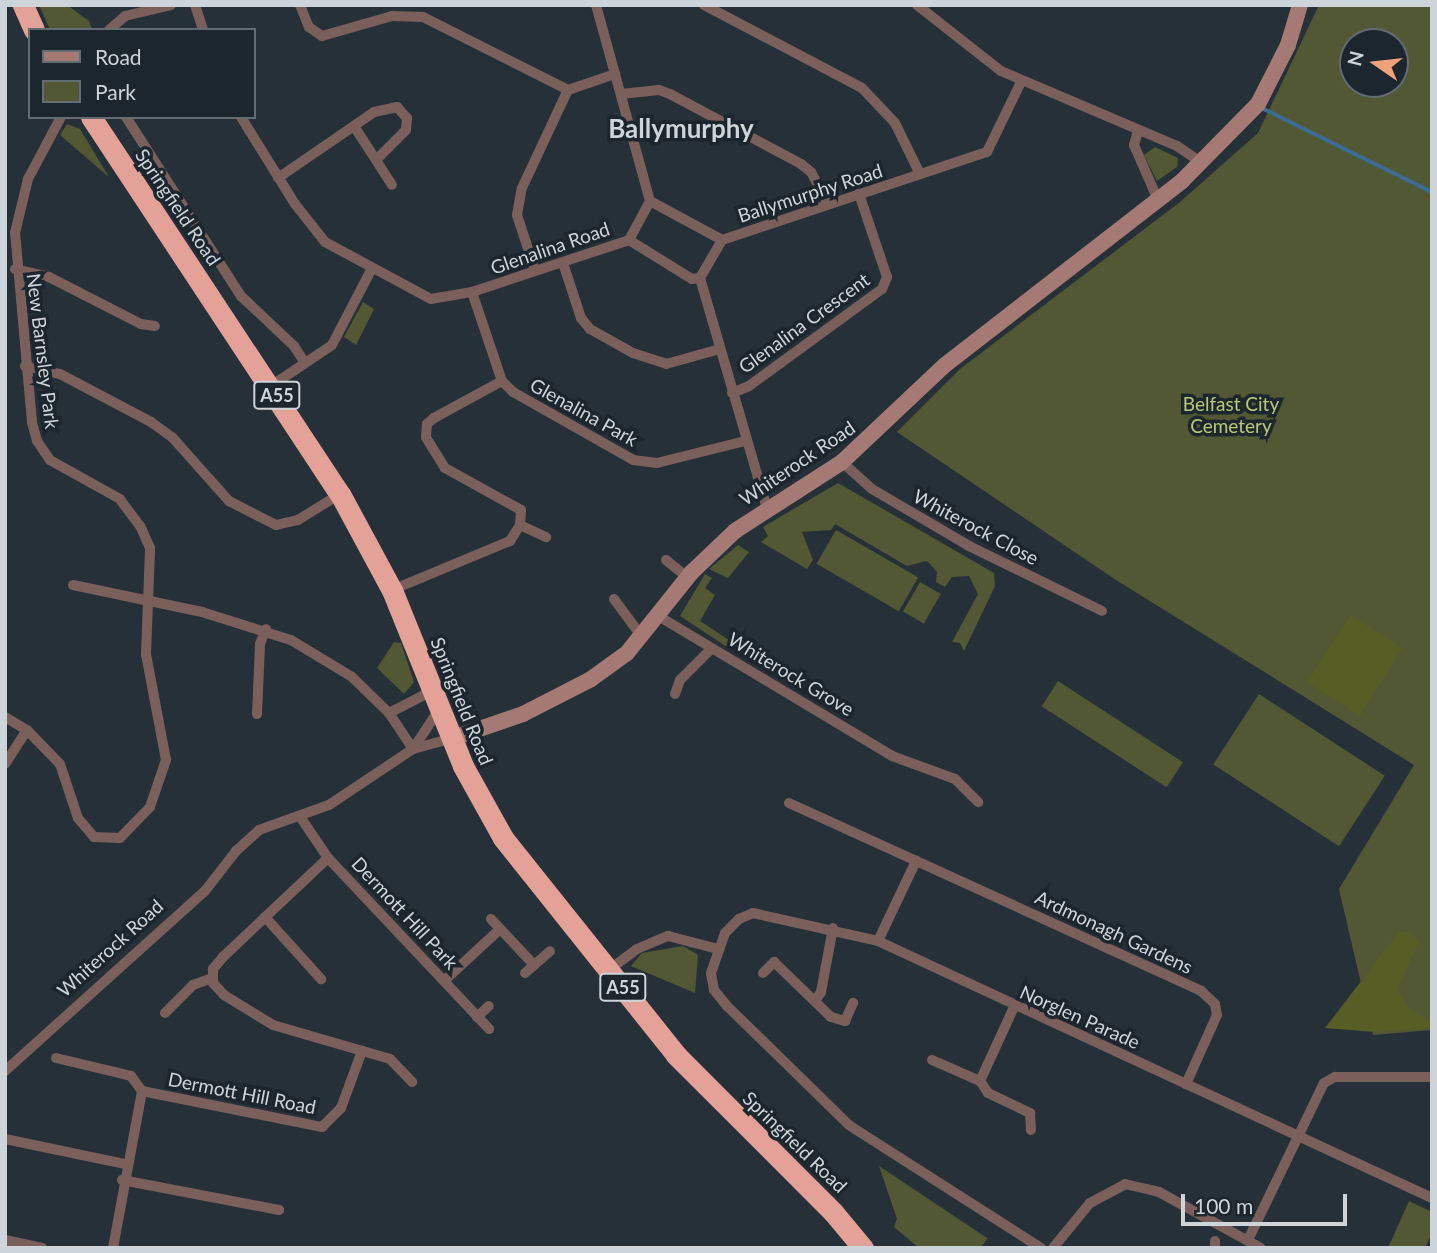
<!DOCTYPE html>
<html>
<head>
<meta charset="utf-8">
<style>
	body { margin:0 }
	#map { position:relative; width:1437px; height:1253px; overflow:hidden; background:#263039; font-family:Lato,sans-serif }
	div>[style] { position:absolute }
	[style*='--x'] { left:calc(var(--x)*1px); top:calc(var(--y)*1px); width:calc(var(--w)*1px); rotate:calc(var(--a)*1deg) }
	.green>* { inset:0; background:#525833; transform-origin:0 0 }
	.forest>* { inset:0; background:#575e25; transform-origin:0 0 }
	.stream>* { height:3.5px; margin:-1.75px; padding:0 1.75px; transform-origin:1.75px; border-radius:1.75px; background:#3a6d92 }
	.street>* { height:10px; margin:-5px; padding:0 5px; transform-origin:5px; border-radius:5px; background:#7b5f5b }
	.secondary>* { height:16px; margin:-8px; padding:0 8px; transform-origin:8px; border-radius:8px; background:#a57a74 }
	.highway>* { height:21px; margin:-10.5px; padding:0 10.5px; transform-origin:10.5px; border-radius:10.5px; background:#e3a197 }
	span { translate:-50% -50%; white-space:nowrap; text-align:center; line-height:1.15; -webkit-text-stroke:7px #1c262e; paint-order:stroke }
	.shield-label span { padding:2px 5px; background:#1c262e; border:2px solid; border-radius:5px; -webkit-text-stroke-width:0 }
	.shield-label { font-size:18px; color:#ced5da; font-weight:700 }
	.street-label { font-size:19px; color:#ced5da }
	.park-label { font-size:19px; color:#bbc873 }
	.district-label { font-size:26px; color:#ced5da; font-weight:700 }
	.frame { position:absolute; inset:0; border:7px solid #ced5da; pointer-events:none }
	.legend { position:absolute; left:28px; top:28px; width:228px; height:91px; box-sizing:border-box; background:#1c262e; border:2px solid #636c73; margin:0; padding:9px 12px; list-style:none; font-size:21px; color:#ced5da }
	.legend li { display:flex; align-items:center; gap:14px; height:35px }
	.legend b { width:35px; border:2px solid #636c73 }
	.north { position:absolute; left:1339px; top:28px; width:70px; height:70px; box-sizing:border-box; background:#1c262e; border:2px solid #636c73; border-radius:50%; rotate:284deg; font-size:19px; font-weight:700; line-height:28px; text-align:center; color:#ced5da }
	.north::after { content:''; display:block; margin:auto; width:24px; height:32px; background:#f0a279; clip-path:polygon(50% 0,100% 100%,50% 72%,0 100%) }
	.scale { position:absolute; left:1181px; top:1194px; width:166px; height:32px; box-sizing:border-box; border:4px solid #ced5da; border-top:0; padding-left:9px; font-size:21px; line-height:24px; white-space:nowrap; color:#ced5da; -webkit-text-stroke:5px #1c262e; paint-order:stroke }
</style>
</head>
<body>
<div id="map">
	<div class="green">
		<div style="clip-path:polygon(39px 5px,67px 5px,89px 21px,92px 30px,50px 30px)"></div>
		<div style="clip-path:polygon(evenodd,1319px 5px,1432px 5px,1432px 1030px,1373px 1035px,1339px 889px,1414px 765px,1116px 580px,897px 432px,960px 369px,1180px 202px,1258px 133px,1319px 5px,1353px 42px,1395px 42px,1395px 84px,1353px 84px,1353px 42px)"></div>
		<div style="clip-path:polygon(67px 124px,80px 129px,109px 177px,60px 135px)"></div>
		<div style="clip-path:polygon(1155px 147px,1178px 158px,1177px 167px,1157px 181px,1144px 155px)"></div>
		<div style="clip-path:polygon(363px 302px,374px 309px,356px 345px,344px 337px)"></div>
		<div style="clip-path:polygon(838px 483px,994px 573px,995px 586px,964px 651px,960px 643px,952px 642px,978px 594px,969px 576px,952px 577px,945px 587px,936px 582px,937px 572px,927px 561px,907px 566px,835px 524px,831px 530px,802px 532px,813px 560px,807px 569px,761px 542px,768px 536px,763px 527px)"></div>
		<div style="left:836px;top:530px;width:95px;height:39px;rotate:30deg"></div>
		<div style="clip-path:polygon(738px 545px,749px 552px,728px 578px,709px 569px)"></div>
		<div style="clip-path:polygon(705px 574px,712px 578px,705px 588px,715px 595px,700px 621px,735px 644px,730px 649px,680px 616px)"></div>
		<div style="left:920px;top:582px;width:24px;height:34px;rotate:30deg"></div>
		<div style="clip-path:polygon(394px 642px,401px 643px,414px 682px,404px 694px,377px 668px)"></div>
		<div style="left:1058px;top:681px;width:149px;height:30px;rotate:33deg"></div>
		<div style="left:1259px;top:694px;width:150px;height:84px;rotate:33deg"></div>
		<div style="clip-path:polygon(683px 946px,698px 955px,695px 993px,631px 966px,642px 953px)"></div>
		<div style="clip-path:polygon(879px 1166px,987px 1238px,988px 1238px,980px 1248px,919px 1248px,894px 1227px,897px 1219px)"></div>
		<div style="clip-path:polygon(1409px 1201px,1432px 1212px,1432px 1233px,1425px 1248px,1388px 1248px)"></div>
	</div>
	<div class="forest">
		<div style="left:1350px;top:615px;width:62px;height:80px;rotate:32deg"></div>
		<div style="clip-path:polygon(1399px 932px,1411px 932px,1419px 941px,1398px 989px,1410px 1010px,1432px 1022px,1432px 1028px,1375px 1032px,1325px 1028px)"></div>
	</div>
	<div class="stream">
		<div style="--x:1262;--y:108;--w:190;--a:26.3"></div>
	</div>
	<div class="street">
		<div style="--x:195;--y:5;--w:26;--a:72"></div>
		<div style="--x:300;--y:5;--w:24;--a:68"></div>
		<div style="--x:309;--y:27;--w:16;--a:35"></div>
		<div style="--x:322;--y:36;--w:73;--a:-15.9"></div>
		<div style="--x:392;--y:16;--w:31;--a:2"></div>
		<div style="--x:423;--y:17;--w:162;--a:26.7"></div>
		<div style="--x:596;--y:5;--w:203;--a:74.6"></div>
		<div style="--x:704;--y:5;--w:178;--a:27.7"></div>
		<div style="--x:862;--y:88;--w:48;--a:46.7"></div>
		<div style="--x:895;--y:123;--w:57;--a:63.9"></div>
		<div style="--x:917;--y:5;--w:107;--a:38.2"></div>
		<div style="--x:1001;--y:71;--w:191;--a:23.1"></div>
		<div style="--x:1177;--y:146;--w:30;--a:34"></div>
		<div style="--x:109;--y:30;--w:21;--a:-41"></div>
		<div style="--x:125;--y:16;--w:47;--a:-13.4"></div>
		<div style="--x:621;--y:94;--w:38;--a:-6"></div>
		<div style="--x:659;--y:90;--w:12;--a:20"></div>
		<div style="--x:670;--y:94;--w:149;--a:28.1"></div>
		<div style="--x:801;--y:164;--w:13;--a:39"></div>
		<div style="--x:811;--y:172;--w:34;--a:62"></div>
		<div style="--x:126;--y:117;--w:213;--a:57.3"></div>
		<div style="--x:241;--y:296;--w:73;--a:43.3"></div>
		<div style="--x:294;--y:346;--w:20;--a:57"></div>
		<div style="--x:241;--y:117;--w:102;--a:58.2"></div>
		<div style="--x:295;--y:204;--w:48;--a:51.7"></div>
		<div style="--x:325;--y:242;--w:120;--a:28.3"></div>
		<div style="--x:431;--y:299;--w:42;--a:-9.7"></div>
		<div style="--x:472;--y:292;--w:165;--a:-18.3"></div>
		<div style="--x:354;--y:126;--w:70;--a:57.2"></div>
		<div style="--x:1138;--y:131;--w:15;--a:106"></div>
		<div style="--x:1134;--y:145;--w:60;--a:66.4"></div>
		<div style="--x:278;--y:178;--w:116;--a:-34.5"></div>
		<div style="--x:374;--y:112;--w:24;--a:-12"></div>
		<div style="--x:397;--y:107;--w:15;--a:48"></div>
		<div style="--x:407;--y:118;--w:12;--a:95"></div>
		<div style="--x:406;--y:130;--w:41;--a:135"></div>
		<div style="--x:650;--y:201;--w:82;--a:28.4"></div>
		<div style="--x:629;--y:240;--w:74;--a:31.8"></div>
		<div style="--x:692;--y:279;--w:8;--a:-7"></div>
		<div style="--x:629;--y:240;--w:44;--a:-61.7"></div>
		<div style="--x:722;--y:240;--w:279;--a:-18.4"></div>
		<div style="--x:987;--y:152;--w:78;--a:-64.1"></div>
		<div style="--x:563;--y:263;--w:58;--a:71.9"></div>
		<div style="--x:581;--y:318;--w:14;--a:51"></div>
		<div style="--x:590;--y:329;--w:49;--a:29.2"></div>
		<div style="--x:633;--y:353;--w:35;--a:18"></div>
		<div style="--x:666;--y:364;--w:56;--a:-15.5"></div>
		<div style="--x:15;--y:269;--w:35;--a:13"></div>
		<div style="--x:49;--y:277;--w:103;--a:27.1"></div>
		<div style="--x:141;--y:324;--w:14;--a:8"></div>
		<div style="--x:535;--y:270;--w:58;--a:-108.1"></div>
		<div style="--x:517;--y:215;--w:27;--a:-80"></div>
		<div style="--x:522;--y:188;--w:108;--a:-64.9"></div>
		<div style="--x:568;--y:90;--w:50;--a:-18.8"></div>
		<div style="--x:700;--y:278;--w:241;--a:73.8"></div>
		<div style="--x:700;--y:278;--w:44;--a:-59.9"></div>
		<div style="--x:472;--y:292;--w:94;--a:71.4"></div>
		<div style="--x:502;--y:381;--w:16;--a:45"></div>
		<div style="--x:513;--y:392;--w:138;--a:29.5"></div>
		<div style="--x:633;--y:460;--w:24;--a:7"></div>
		<div style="--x:657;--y:463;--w:91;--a:-14"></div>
		<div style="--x:25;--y:366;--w:36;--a:13"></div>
		<div style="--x:60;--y:374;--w:103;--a:27.8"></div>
		<div style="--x:151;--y:422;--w:26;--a:36"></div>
		<div style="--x:172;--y:437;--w:86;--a:48.3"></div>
		<div style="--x:229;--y:501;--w:53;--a:27.1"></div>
		<div style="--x:276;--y:525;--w:23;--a:-13"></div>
		<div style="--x:298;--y:520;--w:49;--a:-31.8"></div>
		<div style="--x:271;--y:386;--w:73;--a:-33.9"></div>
		<div style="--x:332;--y:345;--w:85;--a:-62.5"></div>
		<div style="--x:732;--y:393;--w:18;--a:-22"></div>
		<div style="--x:749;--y:386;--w:165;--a:-36.1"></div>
		<div style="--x:882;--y:289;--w:13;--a:-67"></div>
		<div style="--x:887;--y:277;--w:88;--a:-108.6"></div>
		<div style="--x:842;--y:462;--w:40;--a:42"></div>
		<div style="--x:872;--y:489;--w:113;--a:30.4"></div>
		<div style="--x:969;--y:546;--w:148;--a:26"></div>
		<div style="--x:520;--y:525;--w:29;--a:25"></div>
		<div style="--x:666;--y:560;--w:28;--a:39"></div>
		<div style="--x:73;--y:585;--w:132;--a:11.8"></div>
		<div style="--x:202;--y:612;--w:93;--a:17.5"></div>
		<div style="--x:291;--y:640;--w:71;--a:31.2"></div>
		<div style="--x:352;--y:677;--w:52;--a:44.2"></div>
		<div style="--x:389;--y:713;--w:43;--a:56.3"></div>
		<div style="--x:413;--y:749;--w:45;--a:-56.7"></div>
		<div style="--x:392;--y:590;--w:128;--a:-22.6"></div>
		<div style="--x:510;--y:541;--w:19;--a:-58"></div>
		<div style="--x:520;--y:525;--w:15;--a:-86"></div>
		<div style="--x:521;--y:510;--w:87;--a:-151.1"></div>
		<div style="--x:445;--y:468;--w:36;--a:-122"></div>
		<div style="--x:426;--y:437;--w:13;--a:-86"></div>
		<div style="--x:427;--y:424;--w:9;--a:-41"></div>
		<div style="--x:434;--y:418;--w:77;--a:-28.6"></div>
		<div style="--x:614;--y:599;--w:47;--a:53.6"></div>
		<div style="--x:660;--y:617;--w:270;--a:30.9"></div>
		<div style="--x:892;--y:756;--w:67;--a:20.1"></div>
		<div style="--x:955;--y:779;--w:33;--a:45"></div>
		<div style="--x:675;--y:694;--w:15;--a:-70"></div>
		<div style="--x:680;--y:680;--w:45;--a:-45"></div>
		<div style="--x:389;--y:713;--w:51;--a:-27.1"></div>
		<div style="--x:257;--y:714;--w:70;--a:-87.5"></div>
		<div style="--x:260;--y:644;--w:16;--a:-68"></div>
		<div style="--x:5;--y:717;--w:26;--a:31"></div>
		<div style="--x:27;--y:730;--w:40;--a:122.9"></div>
		<div style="--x:27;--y:730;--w:47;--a:45.9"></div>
		<div style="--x:60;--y:764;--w:57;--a:71.6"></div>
		<div style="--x:78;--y:818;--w:25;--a:50"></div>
		<div style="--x:94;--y:837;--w:26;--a:2"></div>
		<div style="--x:120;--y:838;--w:43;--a:-45.9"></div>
		<div style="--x:150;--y:807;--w:50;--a:-71.2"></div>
		<div style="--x:166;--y:760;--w:108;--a:-100.7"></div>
		<div style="--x:146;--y:654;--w:106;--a:-87.8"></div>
		<div style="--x:150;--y:548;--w:24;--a:-114"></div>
		<div style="--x:140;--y:526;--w:34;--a:-127"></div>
		<div style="--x:120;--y:499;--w:80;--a:-150.9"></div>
		<div style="--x:50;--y:460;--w:23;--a:-124"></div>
		<div style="--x:37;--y:441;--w:20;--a:-105"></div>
		<div style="--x:32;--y:422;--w:190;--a:-95.1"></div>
		<div style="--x:15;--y:233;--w:56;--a:-76.5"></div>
		<div style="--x:28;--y:179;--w:70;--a:-62"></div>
		<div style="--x:789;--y:803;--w:453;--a:24.5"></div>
		<div style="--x:1201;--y:991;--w:19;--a:43"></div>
		<div style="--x:1215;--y:1004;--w:11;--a:80"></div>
		<div style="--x:1217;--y:1015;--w:76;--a:114.2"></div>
		<div style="--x:301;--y:818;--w:48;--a:56"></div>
		<div style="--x:328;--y:858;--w:235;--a:46.7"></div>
		<div style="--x:328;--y:858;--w:144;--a:136.7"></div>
		<div style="--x:223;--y:957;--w:16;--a:130"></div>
		<div style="--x:213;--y:969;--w:14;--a:90"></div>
		<div style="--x:213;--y:983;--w:16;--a:47"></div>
		<div style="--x:224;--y:995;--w:57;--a:31.5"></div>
		<div style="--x:273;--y:1025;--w:122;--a:16.2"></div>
		<div style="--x:390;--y:1059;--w:32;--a:46"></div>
		<div style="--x:265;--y:917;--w:84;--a:47.9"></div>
		<div style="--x:491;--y:919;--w:63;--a:46.9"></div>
		<div style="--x:878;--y:941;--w:89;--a:-64.6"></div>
		<div style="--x:609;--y:970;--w:35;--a:-37"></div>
		<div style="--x:637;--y:949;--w:34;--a:-23"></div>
		<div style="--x:668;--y:936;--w:52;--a:14.6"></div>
		<div style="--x:525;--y:973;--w:33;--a:-41"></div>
		<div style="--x:763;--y:973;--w:16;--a:-45"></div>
		<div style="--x:774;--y:962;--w:79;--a:44"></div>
		<div style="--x:831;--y:1017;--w:15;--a:16"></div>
		<div style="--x:845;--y:1021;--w:20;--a:-66"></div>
		<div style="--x:445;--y:980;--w:75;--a:-42.8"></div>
		<div style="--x:815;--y:1001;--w:11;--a:-56"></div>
		<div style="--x:821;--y:992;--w:65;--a:-79.4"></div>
		<div style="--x:165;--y:1013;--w:40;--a:-45"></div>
		<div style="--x:193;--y:985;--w:20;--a:-20"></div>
		<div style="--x:477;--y:1017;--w:16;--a:-43"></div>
		<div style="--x:56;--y:1058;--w:77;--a:13.5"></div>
		<div style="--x:131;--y:1076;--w:19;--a:54"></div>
		<div style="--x:932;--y:1060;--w:52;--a:23.6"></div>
		<div style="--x:980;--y:1081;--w:14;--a:56"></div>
		<div style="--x:988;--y:1093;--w:47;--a:25.5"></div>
		<div style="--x:1030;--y:1113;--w:17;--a:87"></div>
		<div style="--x:5;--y:1071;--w:269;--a:-42"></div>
		<div style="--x:205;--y:891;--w:51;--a:-52.2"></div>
		<div style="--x:236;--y:851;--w:31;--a:-42"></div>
		<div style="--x:259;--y:830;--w:74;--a:-19.7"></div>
		<div style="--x:329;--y:805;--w:101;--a:-33.7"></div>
		<div style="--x:413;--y:749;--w:41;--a:-15.4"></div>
		<div style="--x:980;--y:1081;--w:81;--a:-65.3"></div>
		<div style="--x:5;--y:1139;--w:123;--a:11.8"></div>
		<div style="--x:122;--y:1180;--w:160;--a:10.8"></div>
		<div style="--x:5;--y:1240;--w:38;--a:12"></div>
		<div style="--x:1248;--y:1240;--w:174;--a:-64.2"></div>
		<div style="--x:1324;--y:1083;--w:13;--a:-29"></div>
		<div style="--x:1335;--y:1077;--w:97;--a:0"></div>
		<div style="--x:113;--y:1248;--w:160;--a:-79.5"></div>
		<div style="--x:142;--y:1091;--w:184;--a:11.3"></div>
		<div style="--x:322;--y:1127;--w:27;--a:-45"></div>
		<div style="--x:341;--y:1108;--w:61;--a:-69.8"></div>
		<div style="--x:1041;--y:1248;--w:228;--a:-147.4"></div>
		<div style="--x:849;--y:1125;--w:170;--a:-135.7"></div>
		<div style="--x:727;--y:1006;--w:21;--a:-129"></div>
		<div style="--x:714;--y:990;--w:17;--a:-100"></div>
		<div style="--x:711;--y:973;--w:42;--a:-70.7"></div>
		<div style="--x:725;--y:933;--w:20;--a:-45"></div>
		<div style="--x:739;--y:919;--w:15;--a:-23"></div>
		<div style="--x:753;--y:913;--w:128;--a:12.6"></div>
		<div style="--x:878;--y:941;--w:611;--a:24.89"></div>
		<div style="--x:1053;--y:1248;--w:58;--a:-50.6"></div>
		<div style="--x:1090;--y:1203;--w:40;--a:-28"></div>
		<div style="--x:1125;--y:1184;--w:35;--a:13"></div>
		<div style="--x:1159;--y:1192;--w:116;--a:28.8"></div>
		<div style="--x:1215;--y:1248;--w:7;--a:-90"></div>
	</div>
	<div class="secondary">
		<div style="--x:453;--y:738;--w:74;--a:-18.9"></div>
		<div style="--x:523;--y:714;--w:76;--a:-27.2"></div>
		<div style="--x:591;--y:679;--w:44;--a:-35.8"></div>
		<div style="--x:627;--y:653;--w:104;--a:-51.3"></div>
		<div style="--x:692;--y:572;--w:59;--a:-43.6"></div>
		<div style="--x:735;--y:531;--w:127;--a:-32.8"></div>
		<div style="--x:842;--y:462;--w:141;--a:-43.3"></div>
		<div style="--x:945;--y:365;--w:300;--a:-37.8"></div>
		<div style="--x:1182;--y:181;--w:108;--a:-45.4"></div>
		<div style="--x:1258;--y:104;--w:66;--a:-63"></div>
		<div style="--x:1288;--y:45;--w:42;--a:-73.3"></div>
	</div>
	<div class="highway">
		<div style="--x:23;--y:5;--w:27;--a:66"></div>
		<div style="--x:91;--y:117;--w:452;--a:56.6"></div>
		<div style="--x:340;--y:494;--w:109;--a:61.6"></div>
		<div style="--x:392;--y:590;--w:190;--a:68"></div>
		<div style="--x:463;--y:766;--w:82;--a:60.9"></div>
		<div style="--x:503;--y:838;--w:278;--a:51.4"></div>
		<div style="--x:676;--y:1055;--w:222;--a:45"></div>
		<div style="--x:833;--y:1212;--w:47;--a:50.2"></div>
	</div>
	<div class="shield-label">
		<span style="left:277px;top:395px">A55</span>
		<span style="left:623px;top:987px">A55</span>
	</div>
	<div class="street-label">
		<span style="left:810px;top:193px;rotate:-18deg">Ballymurphy Road</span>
		<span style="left:178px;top:207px;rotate:56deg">Springfield Road</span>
		<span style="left:550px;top:248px;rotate:-19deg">Glenalina Road</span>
		<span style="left:804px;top:323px;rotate:-36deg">Glenalina Crescent</span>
		<span style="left:43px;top:351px;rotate:83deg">New Barnsley Park</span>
		<span style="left:584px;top:412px;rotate:29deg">Glenalina Park</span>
		<span style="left:797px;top:463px;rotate:-34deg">Whiterock Road</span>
		<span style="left:976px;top:527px;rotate:28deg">Whiterock Close</span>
		<span style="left:791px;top:674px;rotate:31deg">Whiterock Grove</span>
		<span style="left:462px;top:701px;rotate:68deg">Springfield Road</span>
		<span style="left:405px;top:913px;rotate:47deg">Dermott Hill Park</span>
		<span style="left:1114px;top:932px;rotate:25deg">Ardmonagh Gardens</span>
		<span style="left:110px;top:948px;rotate:-42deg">Whiterock Road</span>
		<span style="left:1080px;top:1017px;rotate:24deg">Norglen Parade</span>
		<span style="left:242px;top:1093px;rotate:11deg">Dermott Hill Road</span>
		<span style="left:795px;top:1142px;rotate:44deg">Springfield Road</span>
	</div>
	<div class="park-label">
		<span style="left:1231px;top:415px">Belfast City<br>Cemetery</span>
	</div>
	<div class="district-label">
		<span style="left:681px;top:129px">Ballymurphy</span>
	</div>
	<div class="frame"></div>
	<ul class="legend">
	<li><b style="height:9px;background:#a57a74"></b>Road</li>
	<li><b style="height:19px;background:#525833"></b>Park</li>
	</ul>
	<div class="north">N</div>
	<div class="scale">100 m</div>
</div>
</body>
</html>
